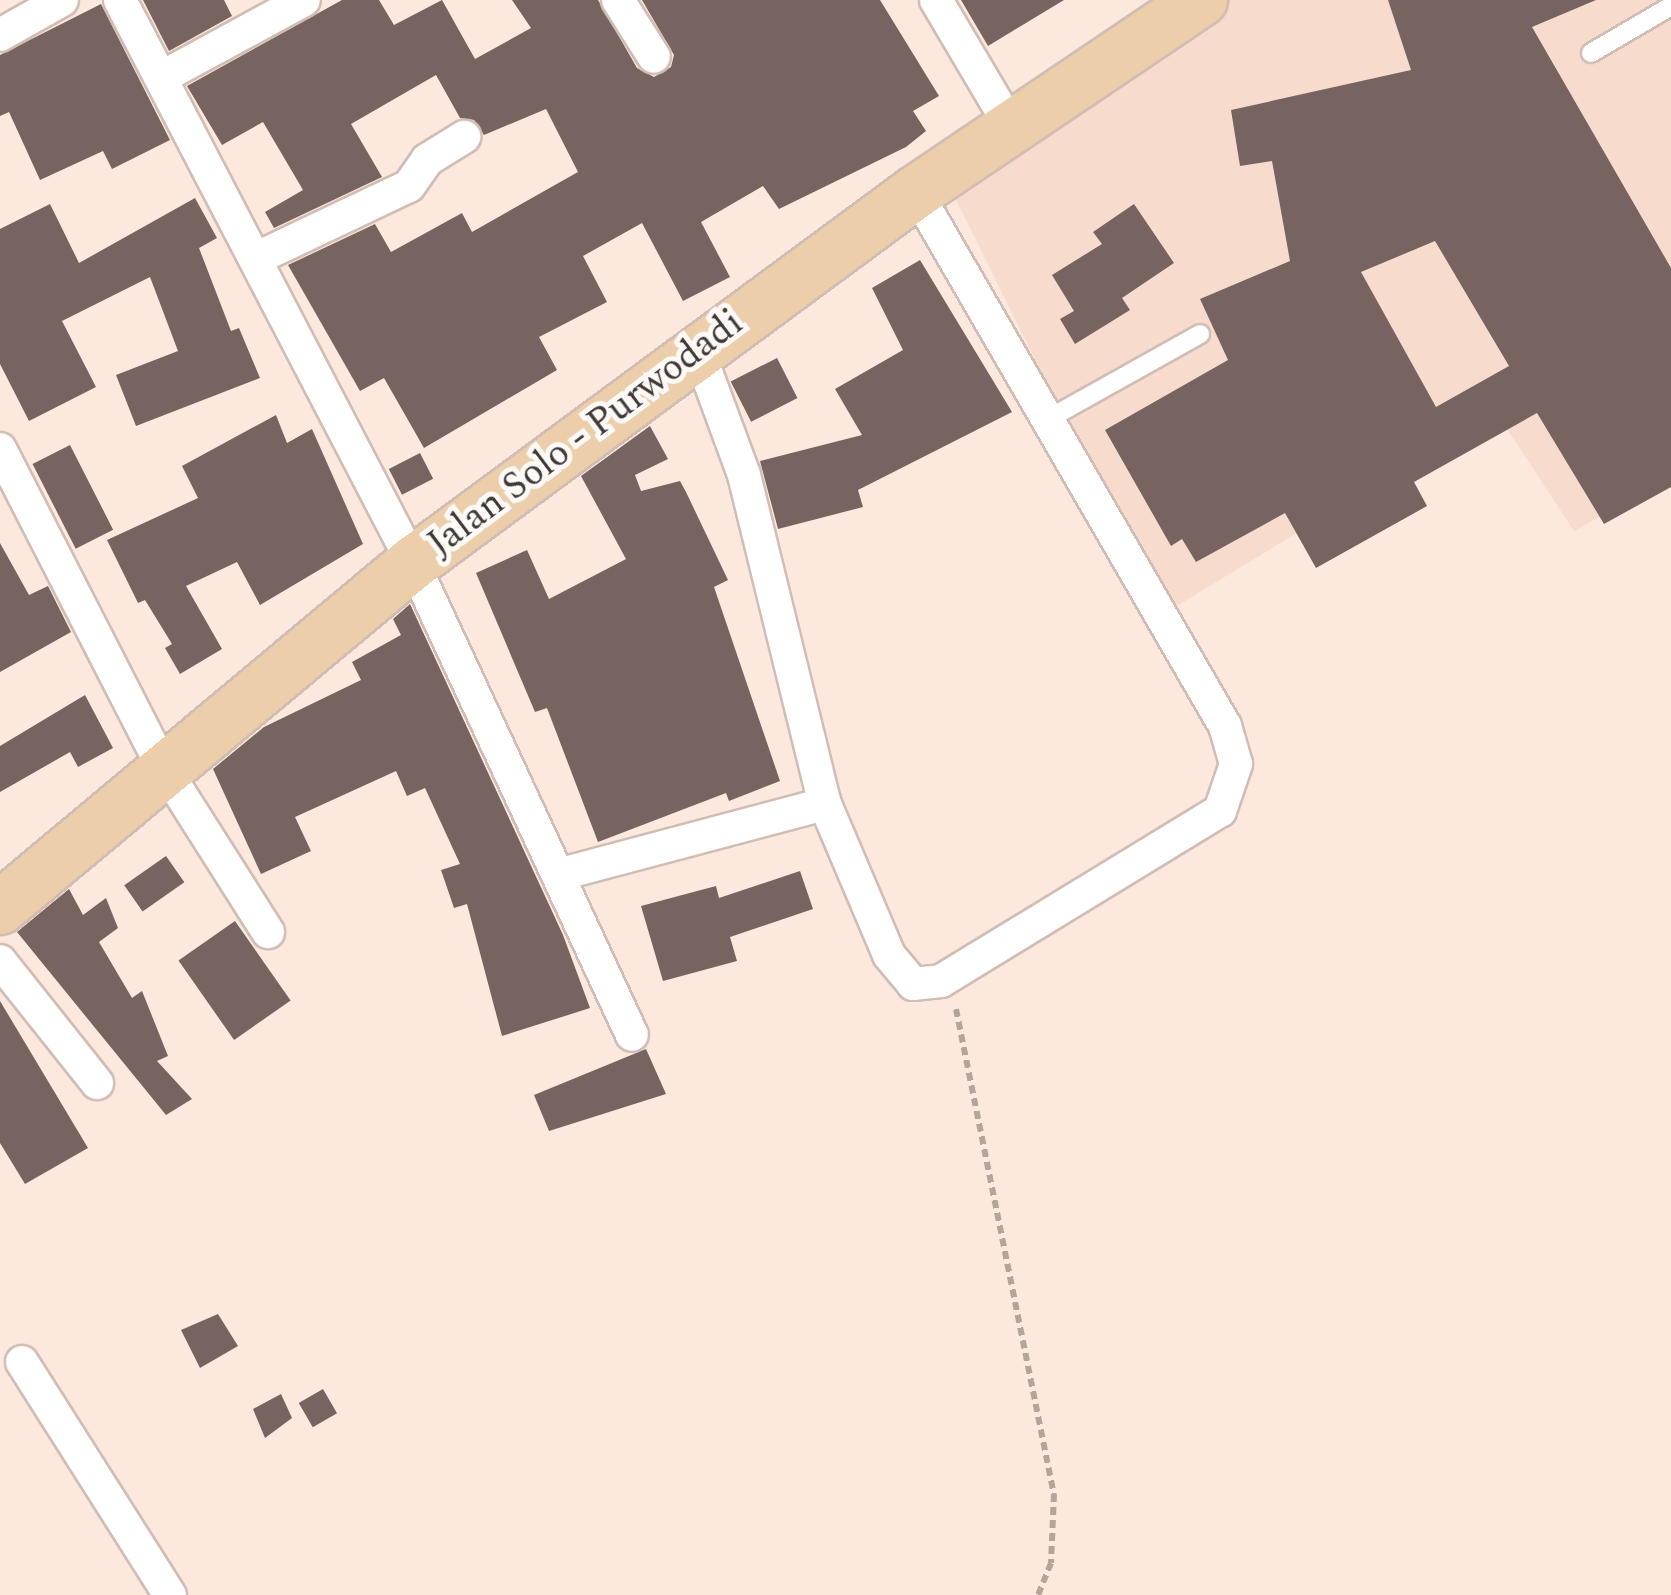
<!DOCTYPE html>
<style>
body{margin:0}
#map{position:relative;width:1671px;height:1595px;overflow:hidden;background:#fde8de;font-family:Spectral,serif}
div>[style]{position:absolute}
.built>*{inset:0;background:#f7dcce}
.building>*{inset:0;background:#776360;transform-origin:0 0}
.path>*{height:6px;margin-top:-3px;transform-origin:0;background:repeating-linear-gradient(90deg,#b4a49c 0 8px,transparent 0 13px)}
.roads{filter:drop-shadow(2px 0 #d1bdb3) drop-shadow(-2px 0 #d1bdb3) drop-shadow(0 2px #d1bdb3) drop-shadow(0 -2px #d1bdb3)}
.lane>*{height:18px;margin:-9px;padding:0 9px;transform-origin:9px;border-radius:9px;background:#fff}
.street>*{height:32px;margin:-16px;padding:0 16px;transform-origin:16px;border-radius:16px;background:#fff}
.primary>*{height:52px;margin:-26px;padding:0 26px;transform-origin:26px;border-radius:26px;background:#ecceab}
span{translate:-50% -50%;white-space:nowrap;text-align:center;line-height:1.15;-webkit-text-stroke:10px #fdf9f7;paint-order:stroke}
.street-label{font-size:38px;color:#403834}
</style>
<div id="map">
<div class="built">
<div style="clip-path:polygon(1201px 0,1671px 0,1671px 478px,1574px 531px,1496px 412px,1162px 615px,944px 176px)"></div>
</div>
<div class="building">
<div style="clip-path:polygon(143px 0,224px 0,232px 16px,169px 51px)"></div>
<div style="clip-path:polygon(342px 0,379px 0,394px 25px,442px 0,475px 59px,531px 28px,512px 0,598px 0,637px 68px,654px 77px,671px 67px,674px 55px,642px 0,880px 0,939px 96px,913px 111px,926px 131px,906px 147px,779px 209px,763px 186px,701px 222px,730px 277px,683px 301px,642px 223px,583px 256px,607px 302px,539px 337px,557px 370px,424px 448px,384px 378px,360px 391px,288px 265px,375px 224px,391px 252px,462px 213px,472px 232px,578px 172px,546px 109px,484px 135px,474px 120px,460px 118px,436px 75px,351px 124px,382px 177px,274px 228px,265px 212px,303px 190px,263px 122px,222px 145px,187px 86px)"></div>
<div style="clip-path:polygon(961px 0,1064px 0,988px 46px)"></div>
<div style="clip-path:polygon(evenodd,1388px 0,1596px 0,1532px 27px,1671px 268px,1671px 487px,1604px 524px,1537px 413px,1414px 482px,1427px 506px,1316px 568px,1285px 513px,1196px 562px,1182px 539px,1171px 546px,1105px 430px,1228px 360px,1200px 299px,1290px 261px,1272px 161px,1240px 166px,1231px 110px,1411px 70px,1388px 0,1435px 241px,1509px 366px,1436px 407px,1361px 272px,1435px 241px)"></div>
<div style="clip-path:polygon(101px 4px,170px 140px,112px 169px,103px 151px,40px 180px,9px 112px,0 116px,0 55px)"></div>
<div style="clip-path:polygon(195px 198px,217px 238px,199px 248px,231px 331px,239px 328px,260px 378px,136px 426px,116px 375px,178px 351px,150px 277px,62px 321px,96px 387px,29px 421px,0 364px,0 229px,50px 204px,79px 263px)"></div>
<div style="clip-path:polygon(1134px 204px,1174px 263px,1122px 298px,1130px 310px,1075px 344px,1060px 319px,1074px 311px,1052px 275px,1102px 244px,1093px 232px)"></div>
<div style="clip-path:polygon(920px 260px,1012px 412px,858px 490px,863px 507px,778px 529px,760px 461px,862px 435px,835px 389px,903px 350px,872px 288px)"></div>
<div style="left:777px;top:358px;width:45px;height:52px;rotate:63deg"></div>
<div style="clip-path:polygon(276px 415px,287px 443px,312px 429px,363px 544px,260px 605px,237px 562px,186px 586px,222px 649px,180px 674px,165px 648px,172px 644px,145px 600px,138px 603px,107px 540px,198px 498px,182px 466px)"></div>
<div style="clip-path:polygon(650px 426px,668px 459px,635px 475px,641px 491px,680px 481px,686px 492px,728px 580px,714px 587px,780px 781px,729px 801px,726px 793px,598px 842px,547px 708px,535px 712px,476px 573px,527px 550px,549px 599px,626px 559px,581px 476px)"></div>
<div style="left:70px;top:445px;width:95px;height:42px;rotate:63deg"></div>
<div style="left:420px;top:453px;width:29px;height:35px;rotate:63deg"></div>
<div style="clip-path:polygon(0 543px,29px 595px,48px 586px,71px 632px,0 672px)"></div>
<div style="clip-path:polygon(410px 604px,563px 935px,590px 1008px,502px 1036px,467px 904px,454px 908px,441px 870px,460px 864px,425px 788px,407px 796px,396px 771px,295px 817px,311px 851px,261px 874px,213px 769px,264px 727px,361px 680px,352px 662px,401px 635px,393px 619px)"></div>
<div style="clip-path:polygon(85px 695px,113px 748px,78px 767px,70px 752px,0 792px,0 746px)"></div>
<div style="left:166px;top:856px;width:32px;height:51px;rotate:55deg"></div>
<div style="clip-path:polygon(800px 871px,813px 909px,730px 937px,737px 961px,663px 981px,641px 906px,716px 886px,719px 898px)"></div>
<div style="clip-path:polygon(69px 889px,83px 915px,106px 898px,118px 928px,99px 942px,132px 998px,142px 991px,168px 1056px,157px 1061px,192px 1099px,166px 1115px,17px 932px)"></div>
<div style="left:235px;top:921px;width:97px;height:69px;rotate:55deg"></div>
<div style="clip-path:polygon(0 1001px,88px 1148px,25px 1184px,0 1143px)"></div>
<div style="clip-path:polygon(646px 1049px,666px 1094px,549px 1131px,534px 1095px)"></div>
<div style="clip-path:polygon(218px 1314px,238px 1346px,200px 1368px,181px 1330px)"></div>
<div style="left:323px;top:1389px;width:28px;height:28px;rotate:60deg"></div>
<div style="clip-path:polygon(281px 1394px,292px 1418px,265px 1438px,253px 1409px)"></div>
</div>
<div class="path">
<div style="left:956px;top:1009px;width:495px;rotate:78.6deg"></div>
<div style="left:1054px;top:1494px;width:69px;rotate:92.5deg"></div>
<div style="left:1051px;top:1563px;width:35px;rotate:112deg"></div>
</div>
<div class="roads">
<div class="lane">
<div style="left:1591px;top:53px;width:93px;rotate:-30.4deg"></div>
<div style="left:1050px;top:418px;width:172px;rotate:-29.2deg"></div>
</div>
<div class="street">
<div style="left:120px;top:0;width:635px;rotate:62.51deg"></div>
<div style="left:413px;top:563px;width:520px;rotate:65.11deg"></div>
<div style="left:618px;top:0;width:67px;rotate:57.7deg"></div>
<div style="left:936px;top:0;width:151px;rotate:59.4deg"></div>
<div style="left:0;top:35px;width:71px;rotate:-29.4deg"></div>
<div style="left:164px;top:76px;width:159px;rotate:-28.5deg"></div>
<div style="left:255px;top:259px;width:170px;rotate:-25.4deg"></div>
<div style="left:409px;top:186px;width:32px;rotate:-55deg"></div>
<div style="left:427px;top:160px;width:44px;rotate:-31.9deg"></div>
<div style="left:698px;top:350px;width:133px;rotate:69.8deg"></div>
<div style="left:744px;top:475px;width:339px;rotate:76.2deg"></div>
<div style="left:825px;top:804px;width:164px;rotate:67deg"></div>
<div style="left:889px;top:955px;width:38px;rotate:50deg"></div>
<div style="left:913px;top:984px;width:28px;rotate:-6deg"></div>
<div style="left:941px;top:981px;width:327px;rotate:-31.4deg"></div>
<div style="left:1220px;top:811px;width:50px;rotate:-71.2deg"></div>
<div style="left:1236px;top:764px;width:40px;rotate:-106deg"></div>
<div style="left:1225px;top:726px;width:617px;rotate:-120.06deg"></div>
<div style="left:0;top:449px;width:355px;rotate:62.9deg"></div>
<div style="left:162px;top:765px;width:198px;rotate:57.6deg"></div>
<div style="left:561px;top:874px;width:273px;rotate:-14.9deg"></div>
<div style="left:0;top:961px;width:156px;rotate:51.5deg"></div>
<div style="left:22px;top:1362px;width:276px;rotate:57.6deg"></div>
</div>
<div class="primary">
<div style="left:0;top:908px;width:538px;rotate:-39.87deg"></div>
<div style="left:413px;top:563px;width:625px;rotate:-36.41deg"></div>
<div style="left:916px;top:192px;width:344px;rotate:-34deg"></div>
</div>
</div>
<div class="street-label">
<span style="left:586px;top:434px;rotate:-37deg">Jalan Solo - Purwodadi</span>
</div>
</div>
